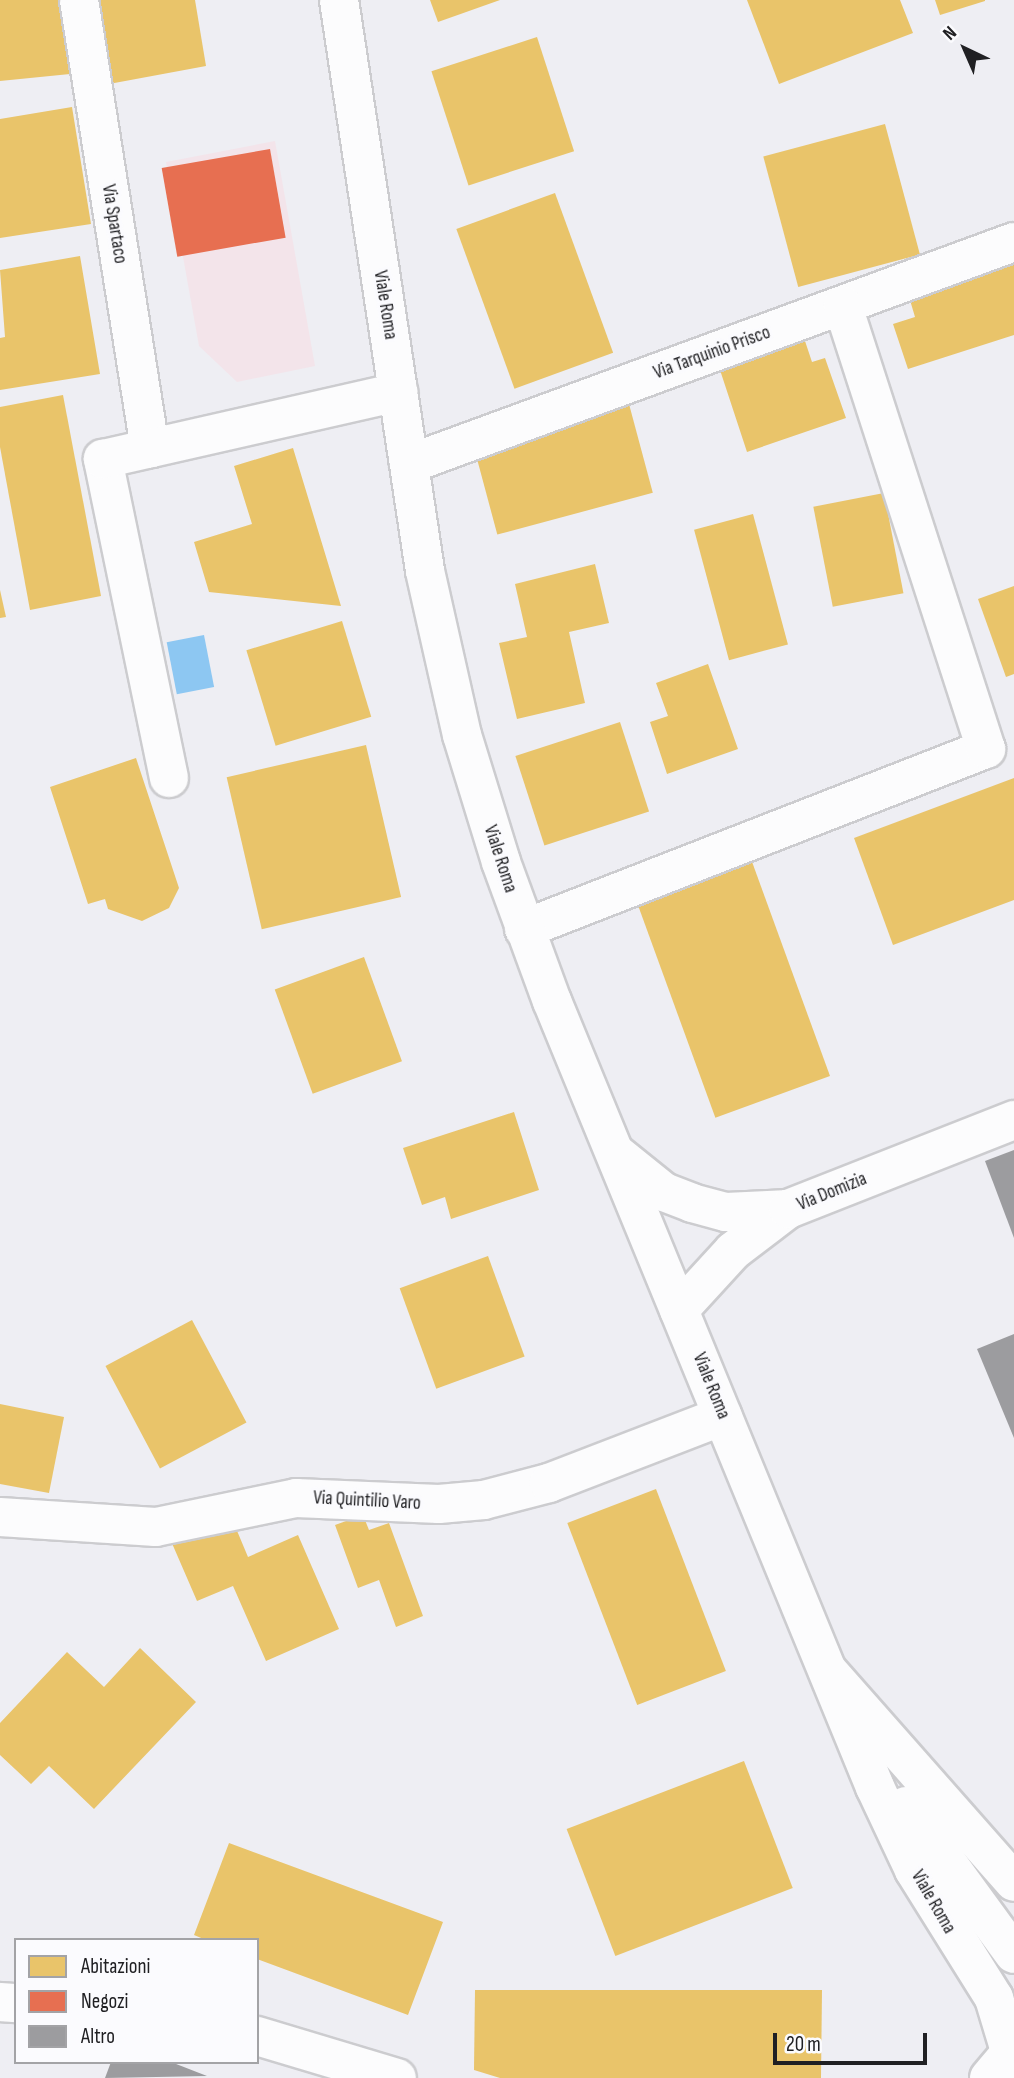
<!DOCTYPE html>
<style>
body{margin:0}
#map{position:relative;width:1014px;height:2078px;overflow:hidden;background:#eeeef3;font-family:"Sofia Sans Condensed",sans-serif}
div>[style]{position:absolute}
.commercial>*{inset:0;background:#f3e4ea}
.water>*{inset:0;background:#8dc7f2;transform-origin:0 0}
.homes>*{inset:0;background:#e9c46a;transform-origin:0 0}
.shops>*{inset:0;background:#e76f51;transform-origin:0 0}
.building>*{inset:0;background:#9c9c9f}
.roads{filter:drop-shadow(2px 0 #cccccf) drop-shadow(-2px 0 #cccccf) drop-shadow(0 2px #cccccf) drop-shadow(0 -2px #cccccf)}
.minor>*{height:38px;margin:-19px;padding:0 19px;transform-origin:19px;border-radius:19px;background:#fcfcfd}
.tertiary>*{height:38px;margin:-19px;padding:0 19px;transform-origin:19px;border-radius:19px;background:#fcfcfd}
.secondary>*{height:38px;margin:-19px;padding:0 19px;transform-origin:19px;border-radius:19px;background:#fcfcfd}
span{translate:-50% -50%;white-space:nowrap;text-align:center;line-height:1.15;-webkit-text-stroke:7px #fbfbfe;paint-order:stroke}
.street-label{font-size:19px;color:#202023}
.legend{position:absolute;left:14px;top:1938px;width:245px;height:126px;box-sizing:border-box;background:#fbfbfe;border:2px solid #a3a3a6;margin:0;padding:9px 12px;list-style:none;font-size:21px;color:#202023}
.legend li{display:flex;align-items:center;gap:14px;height:35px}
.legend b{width:35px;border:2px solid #a3a3a6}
.north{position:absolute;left:930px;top:14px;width:70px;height:70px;-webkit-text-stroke:5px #fbfbfe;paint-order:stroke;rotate:316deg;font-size:19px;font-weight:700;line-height:28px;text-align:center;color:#202023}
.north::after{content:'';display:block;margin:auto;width:24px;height:32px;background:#202023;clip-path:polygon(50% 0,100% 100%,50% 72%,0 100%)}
.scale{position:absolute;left:773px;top:2033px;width:154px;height:32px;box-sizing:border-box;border:4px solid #202023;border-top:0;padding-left:9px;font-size:21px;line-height:24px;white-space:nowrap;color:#202023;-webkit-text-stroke:5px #fbfbfe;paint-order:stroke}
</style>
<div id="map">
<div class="commercial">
<div style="clip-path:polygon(275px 141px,315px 366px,237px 382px,199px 346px,166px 162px)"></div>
</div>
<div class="water">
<div style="left:204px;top:635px;width:53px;height:38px;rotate:79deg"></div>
</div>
<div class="homes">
<div style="clip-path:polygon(0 0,62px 0,70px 74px,0 81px)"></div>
<div style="clip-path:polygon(94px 0,195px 0,206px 66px,109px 84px)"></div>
<div style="clip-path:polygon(430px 0,500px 0,438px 22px)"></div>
<div style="clip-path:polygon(747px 0,900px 0,913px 33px,779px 84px)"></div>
<div style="clip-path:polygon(935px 0,985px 0,985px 1px,940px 15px)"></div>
<div style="left:537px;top:37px;width:120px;height:111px;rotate:72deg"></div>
<div style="clip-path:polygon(72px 107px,91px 224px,0 238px,0 119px)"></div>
<div style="left:885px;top:124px;width:135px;height:126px;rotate:75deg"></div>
<div style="left:555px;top:193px;width:170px;height:105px;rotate:70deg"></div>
<div style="clip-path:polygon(1014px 255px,1014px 335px,908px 369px,893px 324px,915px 317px,907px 290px)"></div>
<div style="clip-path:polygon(80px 256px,100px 374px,0 390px,0 338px,5px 337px,0 270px)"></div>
<div style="clip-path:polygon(805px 341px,812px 362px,825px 358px,846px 418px,747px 452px,720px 370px)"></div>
<div style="clip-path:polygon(63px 395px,101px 596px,30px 610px,0 447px,0 407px)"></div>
<div style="left:629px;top:404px;width:92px;height:161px;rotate:75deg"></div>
<div style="clip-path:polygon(293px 448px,341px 606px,209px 592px,194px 542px,252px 524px,234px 466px)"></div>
<div style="left:884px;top:493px;width:102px;height:72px;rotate:79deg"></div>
<div style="left:753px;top:514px;width:135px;height:61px;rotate:75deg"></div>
<div style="clip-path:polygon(595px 564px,609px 623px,569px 632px,585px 703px,517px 719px,499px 643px,527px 637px,515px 584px)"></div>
<div style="clip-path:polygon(1014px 586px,1014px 674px,1006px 677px,978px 599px)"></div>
<div style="clip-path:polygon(0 590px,6px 617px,0 618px)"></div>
<div style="left:342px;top:621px;width:100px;height:100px;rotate:73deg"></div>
<div style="clip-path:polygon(708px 664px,738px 749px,667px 774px,650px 722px,668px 716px,656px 683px)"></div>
<div style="left:620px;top:722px;width:94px;height:110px;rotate:72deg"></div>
<div style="left:366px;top:745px;width:156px;height:143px;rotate:77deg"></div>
<div style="clip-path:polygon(136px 758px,179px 888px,169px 908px,142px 921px,108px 909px,105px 899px,88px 904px,50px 787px)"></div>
<div style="clip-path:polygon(1014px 778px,1014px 900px,893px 945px,854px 838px)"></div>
<div style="left:751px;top:859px;width:231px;height:122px;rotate:70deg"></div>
<div style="left:364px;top:957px;width:111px;height:95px;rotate:70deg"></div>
<div style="clip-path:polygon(514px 1112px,539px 1190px,451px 1219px,445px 1197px,422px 1205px,403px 1148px)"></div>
<div style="left:488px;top:1256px;width:107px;height:94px;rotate:70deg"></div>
<div style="left:192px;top:1320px;width:116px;height:98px;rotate:62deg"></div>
<div style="clip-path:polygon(0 1404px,64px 1417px,49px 1493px,0 1484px)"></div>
<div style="left:656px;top:1489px;width:195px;height:95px;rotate:69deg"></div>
<div style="clip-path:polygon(230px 1514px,248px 1557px,298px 1535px,339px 1629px,266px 1661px,233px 1586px,197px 1601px,171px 1541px)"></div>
<div style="clip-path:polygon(363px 1515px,369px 1530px,389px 1523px,423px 1616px,396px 1627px,379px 1580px,358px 1588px,335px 1525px)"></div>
<div style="clip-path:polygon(140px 1648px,196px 1702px,94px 1809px,49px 1766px,31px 1784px,0 1755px,0 1723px,67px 1652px,104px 1687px)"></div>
<div style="left:744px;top:1761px;width:136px;height:190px;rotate:69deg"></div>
<div style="clip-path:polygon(229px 1843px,443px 1922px,408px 2015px,257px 1959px,257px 1940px,206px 1940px,194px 1935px)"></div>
<div style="clip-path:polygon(475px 1990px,822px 1990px,821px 2078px,500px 2078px,474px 2070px)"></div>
</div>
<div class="shops">
<div style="left:270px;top:149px;width:90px;height:110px;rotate:80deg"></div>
</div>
<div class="building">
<div style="clip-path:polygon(1014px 1150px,1014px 1238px,985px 1161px)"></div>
<div style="clip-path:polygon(1014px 1334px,1014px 1438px,977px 1349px)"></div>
<div style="clip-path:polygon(111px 2062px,171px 2062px,207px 2076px,105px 2078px)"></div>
</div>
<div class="roads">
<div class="minor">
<div style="left:79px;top:0;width:454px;rotate:81deg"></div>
<div style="left:409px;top:464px;width:644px;rotate:-20.15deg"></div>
<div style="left:169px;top:778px;width:326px;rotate:-101.7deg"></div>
<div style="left:103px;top:459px;width:303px;rotate:-12.8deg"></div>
<div style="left:524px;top:929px;width:496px;rotate:-21.3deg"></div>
<div style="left:986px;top:749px;width:466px;rotate:-107.9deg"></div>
<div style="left:0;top:1517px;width:156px;rotate:3.7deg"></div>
<div style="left:156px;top:1527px;width:143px;rotate:-11.7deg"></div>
<div style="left:296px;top:1498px;width:143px;rotate:2.4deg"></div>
<div style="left:439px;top:1504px;width:45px;rotate:-5.1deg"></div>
<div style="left:484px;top:1500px;width:67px;rotate:-14.7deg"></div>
<div style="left:549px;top:1483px;width:186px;rotate:-21.1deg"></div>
<div style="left:0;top:2002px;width:16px;rotate:4deg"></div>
<div style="left:257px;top:2036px;width:146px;rotate:16.7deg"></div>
</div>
<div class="tertiary">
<div style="left:339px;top:0;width:577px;rotate:81.43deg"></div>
<div style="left:425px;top:571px;width:168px;rotate:77.3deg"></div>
<div style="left:462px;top:735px;width:133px;rotate:72.9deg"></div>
<div style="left:501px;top:862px;width:148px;rotate:69.9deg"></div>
<div style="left:552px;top:1001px;width:850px;rotate:67.66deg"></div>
<div style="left:875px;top:1787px;width:92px;rotate:64.8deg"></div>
<div style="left:914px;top:1870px;width:151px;rotate:58deg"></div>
<div style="left:994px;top:1998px;width:55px;rotate:73.2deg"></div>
<div style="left:618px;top:1155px;width:59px;rotate:38.8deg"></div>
<div style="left:664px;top:1192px;width:30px;rotate:21deg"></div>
<div style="left:692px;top:1203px;width:35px;rotate:15deg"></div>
<div style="left:726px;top:1212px;width:62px;rotate:-2.8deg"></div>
<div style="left:679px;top:1310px;width:80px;rotate:-47.5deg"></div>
<div style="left:733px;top:1251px;width:69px;rotate:-37.4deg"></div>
<div style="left:788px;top:1209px;width:243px;rotate:-21.5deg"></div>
<div style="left:906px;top:1806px;width:183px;rotate:53.9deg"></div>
<div style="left:989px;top:2078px;width:39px;rotate:-50deg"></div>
</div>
<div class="secondary">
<div style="left:828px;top:1671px;width:281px;rotate:48.6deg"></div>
</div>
</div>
<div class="street-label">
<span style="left:114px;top:224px;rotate:81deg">Via Spartaco</span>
<span style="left:385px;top:305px;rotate:81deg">Viale Roma</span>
<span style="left:712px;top:353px;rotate:-20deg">Via Tarquinio Prisco</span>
<span style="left:500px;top:859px;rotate:72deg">Viale Roma</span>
<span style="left:832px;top:1192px;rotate:-22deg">Via Domizia</span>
<span style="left:711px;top:1386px;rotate:68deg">Viale Roma</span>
<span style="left:367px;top:1501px;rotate:3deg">Via Quintilio Varo</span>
<span style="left:933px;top:1902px;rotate:60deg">Viale Roma</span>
</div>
<ul class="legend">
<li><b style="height:19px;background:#e9c46a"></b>Abitazioni</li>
<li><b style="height:19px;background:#e76f51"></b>Negozi</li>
<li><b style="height:19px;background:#9c9c9f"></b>Altro</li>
</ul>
<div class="north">N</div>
<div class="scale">20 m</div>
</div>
